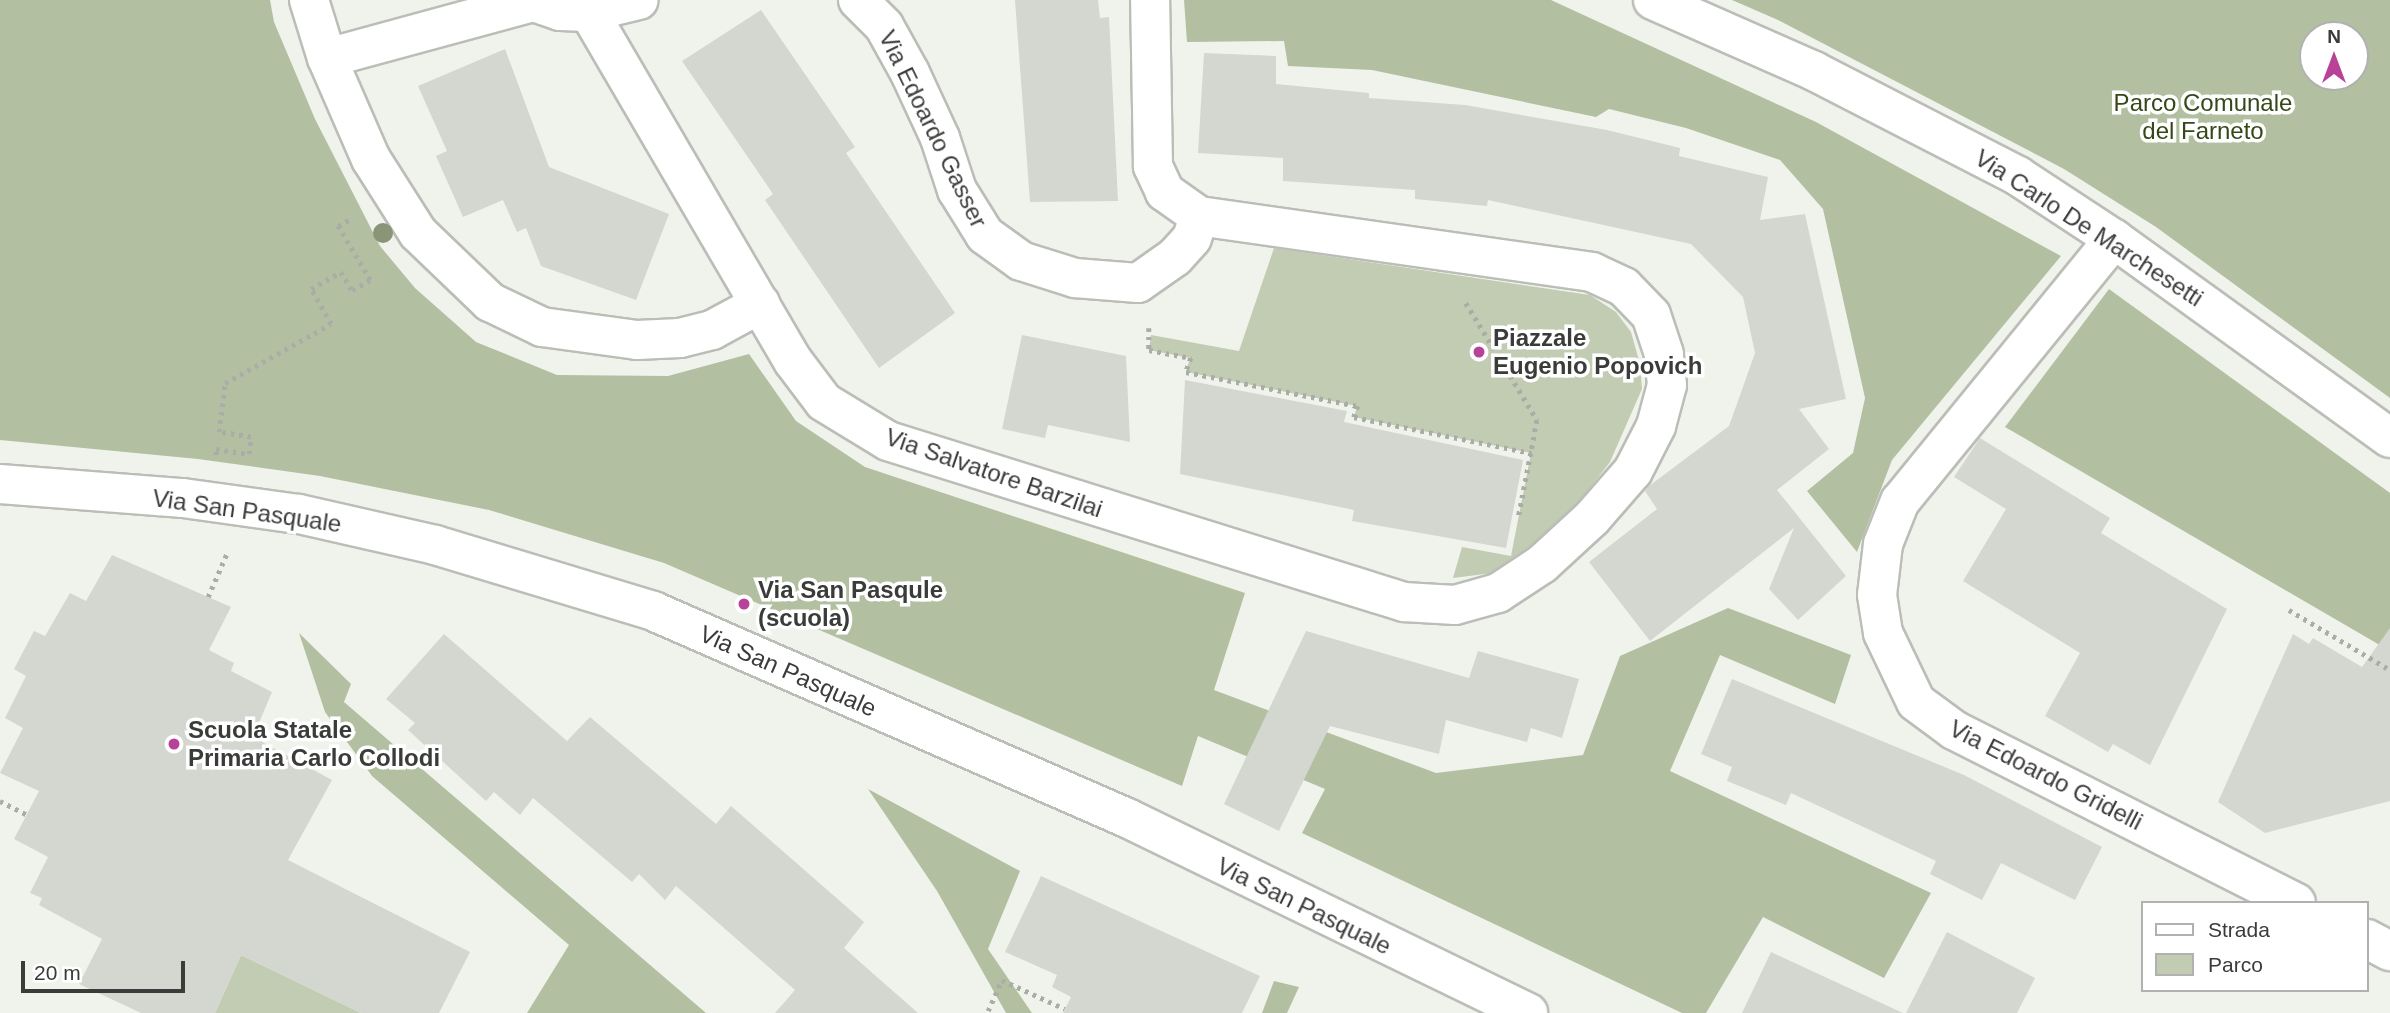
<!DOCTYPE html>
<style>
body{margin:0}
#map{position:relative;width:2390px;height:1013px;overflow:hidden;background:#f0f3ec;font-family:Arial,sans-serif}
div>[style]{position:absolute}
.green>*{inset:0;background:#c1ccb3}
.forest>*{inset:0;background:#b2c0a1}
.building>*{inset:0;background:#d3d7cf}
.path>*{height:4.5px;margin-top:-2.25px;transform-origin:0;background:repeating-linear-gradient(90deg,#a9aca7 0 3.5px,transparent 0 8.5px)}
.roads{filter:drop-shadow(2px 0 #bbbeb7) drop-shadow(-2px 0 #bbbeb7) drop-shadow(0 2px #bbbeb7) drop-shadow(0 -2px #bbbeb7)}
.minor>*{height:38px;margin:-19px;padding:0 19px;transform-origin:19px;border-radius:19px;background:#fff}
.tertiary>*{height:38px;margin:-19px;padding:0 19px;transform-origin:19px;border-radius:19px;background:#fff}
.secondary>*{height:38px;margin:-19px;padding:0 19px;transform-origin:19px;border-radius:19px;background:#fff}
.trees>*{width:20px;height:20px;margin:-10px;border-radius:50%;background:#8a9577}
.dots>*{width:19px;height:19px;translate:-50% -50%;box-sizing:border-box;border:4px solid #fff;border-radius:50%}
span{translate:-50% -50%;white-space:nowrap;text-align:center;line-height:1.15;-webkit-text-stroke:7px #fff;paint-order:stroke}
.park-label{font-size:24px;color:#364818}
.street-label{font-size:24px;color:#3a3c39}
.poi-label{font-size:24px;color:#3a3c39;font-weight:700}
.left{translate:0 -50%;text-align:left}
.legend{position:absolute;left:2141px;top:901px;width:228px;height:91px;box-sizing:border-box;background:#fff;border:2px solid #b0b1b0;margin:0;padding:9px 12px;list-style:none;font-size:21px;color:#3a3c39}
.legend li{display:flex;align-items:center;gap:14px;height:35px}
.legend b{width:35px;border:2px solid #b0b1b0}
.north{position:absolute;left:2299px;top:21px;width:70px;height:70px;box-sizing:border-box;background:#fff;border:2px solid #b0b1b0;border-radius:50%;rotate:0deg;font-size:19px;font-weight:700;line-height:28px;text-align:center;color:#3a3c39}
.north::after{content:'';display:block;margin:auto;width:24px;height:32px;background:#b84298;clip-path:polygon(50% 0,100% 100%,50% 72%,0 100%)}
.scale{position:absolute;left:21px;top:961px;width:164px;height:32px;box-sizing:border-box;border:4px solid #3a3c39;border-top:0;padding-left:9px;font-size:21px;line-height:24px;white-space:nowrap;color:#3a3c39;-webkit-text-stroke:5px #fff;paint-order:stroke}
</style>
<div id="map">
<div class="green">
<div style="clip-path:polygon(1274px 248px,1590px 295px,1616px 312px,1631px 332px,1640px 364px,1642px 389px,1610px 462px,1576px 506px,1537px 542px,1493px 573px,1453px 578px,1462px 547px,1511px 556px,1531px 453px,1354px 417px,1357px 406px,1186px 372px,1190px 358px,1149px 350px,1151px 335px,1239px 351px)"></div>
<div style="clip-path:polygon(241px 955px,361px 1013px,215px 1013px)"></div>
</div>
<div class="forest">
<div style="clip-path:polygon(0 0,270px 0,274px 22px,315px 119px,380px 246px,415px 288px,476px 342px,557px 375px,668px 376px,749px 354px,796px 421px,865px 467px,1245px 593px,1214px 690px,1436px 773px,1583px 755px,1620px 656px,1728px 608px,1851px 655px,1835px 704px,1720px 655px,1670px 771px,1931px 893px,1884px 978px,1763px 917px,1706px 1013px,1682px 1013px,1302px 833px,1325px 789px,1198px 736px,1182px 786px,664px 563px,489px 510px,320px 476px,198px 459px,0 440px)"></div>
<div style="clip-path:polygon(1184px 0,1551px 0,1816px 122px,2061px 256px,1892px 460px,1857px 552px,1807px 491px,1853px 453px,1865px 398px,1823px 209px,1780px 160px,1686px 128px,1609px 109px,1596px 117px,1372px 70px,1288px 66px,1284px 41px,1187px 42px)"></div>
<div style="clip-path:polygon(evenodd,1732px 0,2390px 0,2390px 398px,2156px 227px,2064px 169px,1778px 20px,1732px 0,2313px 35px,2355px 35px,2355px 77px,2313px 77px,2313px 35px)"></div>
<div style="clip-path:polygon(2109px 289px,2390px 493px,2390px 651px,2005px 427px)"></div>
<div style="clip-path:polygon(299px 633px,351px 684px,344px 702px,706px 1013px,527px 1013px,569px 945px,372px 776px,325px 712px)"></div>
<div style="clip-path:polygon(868px 789px,1020px 871px,988px 949px,1032px 1013px,1006px 1013px,937px 891px)"></div>
<div style="clip-path:polygon(1274px 981px,1299px 987px,1287px 1013px,1262px 1013px)"></div>
</div>
<div class="building">
<div style="clip-path:polygon(1015px 0,1098px 0,1100px 18px,1109px 17px,1118px 201px,1030px 202px)"></div>
<div style="clip-path:polygon(761px 10px,855px 147px,846px 153px,955px 313px,879px 368px,765px 200px,773px 194px,682px 61px)"></div>
<div style="clip-path:polygon(505px 49px,549px 167px,669px 214px,636px 300px,541px 266px,526px 228px,517px 232px,503px 200px,463px 217px,436px 156px,447px 151px,418px 86px)"></div>
<div style="clip-path:polygon(1204px 53px,1276px 56px,1276px 84px,1369px 93px,1369px 98px,1465px 105px,1607px 130px,1680px 148px,1679px 156px,1768px 177px,1760px 220px,1805px 214px,1846px 399px,1799px 409px,1829px 449px,1777px 490px,1846px 576px,1798px 620px,1769px 589px,1794px 528px,1650px 641px,1589px 562px,1657px 509px,1645px 491px,1649px 486px,1729px 426px,1755px 353px,1743px 297px,1691px 244px,1488px 200px,1487px 206px,1415px 199px,1415px 190px,1283px 181px,1283px 158px,1198px 153px)"></div>
<div style="clip-path:polygon(1022px 335px,1126px 356px,1130px 442px,1048px 425px,1045px 438px,1002px 429px)"></div>
<div style="clip-path:polygon(1185px 380px,1347px 411px,1344px 422px,1523px 460px,1506px 548px,1352px 521px,1354px 510px,1180px 474px)"></div>
<div style="clip-path:polygon(1980px 438px,2110px 518px,2101px 533px,2227px 609px,2150px 765px,2113px 744px,2108px 752px,2045px 716px,2080px 653px,1963px 581px,2006px 509px,1954px 477px)"></div>
<div style="clip-path:polygon(112px 555px,231px 607px,209px 650px,234px 663px,231px 671px,272px 692px,253px 737px,332px 780px,288px 860px,470px 952px,439px 1013px,361px 1013px,241px 955px,215px 1013px,141px 1013px,79px 984px,102px 939px,39px 905px,42px 898px,30px 893px,48px 857px,14px 839px,39px 791px,0 773px,23px 728px,5px 718px,26px 676px,14px 669px,34px 631px,45px 636px,70px 593px,86px 601px)"></div>
<div style="clip-path:polygon(2390px 628px,2390px 801px,2265px 833px,2218px 802px,2293px 634px,2309px 644px,2313px 638px,2362px 667px)"></div>
<div style="clip-path:polygon(1306px 631px,1469px 678px,1478px 651px,1579px 679px,1562px 738px,1531px 728px,1527px 742px,1446px 720px,1439px 754px,1330px 726px,1279px 831px,1224px 804px)"></div>
<div style="clip-path:polygon(444px 634px,567px 741px,590px 717px,716px 824px,731px 806px,864px 922px,844px 948px,918px 1013px,775px 1013px,795px 990px,676px 886px,665px 900px,639px 874px,632px 882px,533px 798px,520px 815px,494px 792px,486px 801px,408px 730px,415px 723px,386px 699px)"></div>
<div style="clip-path:polygon(1732px 679px,1964px 775px,2102px 847px,2075px 900px,2001px 863px,1982px 900px,1930px 874px,1936px 861px,1791px 793px,1786px 805px,1727px 781px,1732px 767px,1701px 754px)"></div>
<div style="clip-path:polygon(1041px 876px,1260px 976px,1242px 1013px,1063px 1013px,1071px 997px,1052px 987px,1057px 975px,1005px 952px)"></div>
<div style="clip-path:polygon(1947px 932px,2035px 978px,2017px 1013px,1906px 1013px)"></div>
<div style="clip-path:polygon(1771px 952px,1903px 1013px,1742px 1013px)"></div>
</div>
<div class="path">
<div style="left:1466px;top:303px;width:137px;rotate:58.7deg"></div>
<div style="left:1537px;top:420px;width:34px;rotate:100deg"></div>
<div style="left:1149px;top:328px;width:22px;rotate:90deg"></div>
<div style="left:1149px;top:350px;width:43px;rotate:10.8deg"></div>
<div style="left:1191px;top:358px;width:15px;rotate:110deg"></div>
<div style="left:1186px;top:372px;width:175px;rotate:11.2deg"></div>
<div style="left:1358px;top:406px;width:12px;rotate:110deg"></div>
<div style="left:1354px;top:417px;width:181px;rotate:11.5deg"></div>
<div style="left:1531px;top:453px;width:68px;rotate:101deg"></div>
<div style="left:216px;top:455px;width:6px;rotate:-90deg"></div>
<div style="left:216px;top:449px;width:33px;rotate:9deg"></div>
<div style="left:249px;top:454px;width:17px;rotate:-83deg"></div>
<div style="left:251px;top:437px;width:32px;rotate:-171deg"></div>
<div style="left:219px;top:432px;width:49px;rotate:-83deg"></div>
<div style="left:225px;top:383px;width:121px;rotate:-29.1deg"></div>
<div style="left:331px;top:324px;width:40px;rotate:-119.7deg"></div>
<div style="left:311px;top:289px;width:34px;rotate:-30deg"></div>
<div style="left:341px;top:272px;width:21px;rotate:59deg"></div>
<div style="left:352px;top:290px;width:21px;rotate:-29deg"></div>
<div style="left:370px;top:280px;width:63px;rotate:-120.7deg"></div>
<div style="left:338px;top:226px;width:16px;rotate:-30deg"></div>
<div style="left:208px;top:597px;width:48px;rotate:-66.6deg"></div>
<div style="left:2289px;top:610px;width:117px;rotate:30.7deg"></div>
<div style="left:0;top:801px;width:30px;rotate:27deg"></div>
<div style="left:988px;top:1011px;width:34px;rotate:-66deg"></div>
<div style="left:1002px;top:980px;width:69px;rotate:24.7deg"></div>
</div>
<div class="roads">
<div class="minor">
<div style="left:309px;top:0;width:61px;rotate:72.8deg"></div>
<div style="left:327px;top:58px;width:110px;rotate:66.5deg"></div>
<div style="left:371px;top:159px;width:88px;rotate:57.6deg"></div>
<div style="left:418px;top:233px;width:100px;rotate:43.8deg"></div>
<div style="left:490px;top:302px;width:58px;rotate:25.7deg"></div>
<div style="left:542px;top:327px;width:96px;rotate:7.8deg"></div>
<div style="left:637px;top:340px;width:43px;rotate:-2.7deg"></div>
<div style="left:680px;top:338px;width:33px;rotate:-14deg"></div>
<div style="left:712px;top:330px;width:55px;rotate:-28.4deg"></div>
<div style="left:528px;top:0;width:34px;rotate:19deg"></div>
<div style="left:560px;top:11px;width:29px;rotate:2deg"></div>
<div style="left:589px;top:12px;width:51px;rotate:-13.5deg"></div>
<div style="left:858px;top:0;width:37px;rotate:45deg"></div>
<div style="left:884px;top:26px;width:54px;rotate:61deg"></div>
<div style="left:910px;top:73px;width:72px;rotate:65.2deg"></div>
<div style="left:940px;top:138px;width:55px;rotate:71.9deg"></div>
<div style="left:957px;top:190px;width:53px;rotate:58.1deg"></div>
<div style="left:985px;top:235px;width:44px;rotate:35.8deg"></div>
<div style="left:1021px;top:261px;width:57px;rotate:17.5deg"></div>
<div style="left:1075px;top:278px;width:63px;rotate:4.5deg"></div>
<div style="left:1138px;top:283px;width:45px;rotate:-35.1deg"></div>
<div style="left:1175px;top:257px;width:25px;rotate:-48deg"></div>
<div style="left:1192px;top:238px;width:23px;rotate:-72deg"></div>
<div style="left:1199px;top:216px;width:42px;rotate:-144.8deg"></div>
<div style="left:1165px;top:192px;width:29px;rotate:-115deg"></div>
<div style="left:1153px;top:166px;width:166px;rotate:-91deg"></div>
<div style="left:589px;top:12px;width:404px;rotate:59.7deg"></div>
<div style="left:793px;top:361px;width:51px;rotate:52.9deg"></div>
<div style="left:824px;top:402px;width:75px;rotate:31.4deg"></div>
<div style="left:888px;top:441px;width:541px;rotate:17.33deg"></div>
<div style="left:1404px;top:602px;width:51px;rotate:3.4deg"></div>
<div style="left:1455px;top:605px;width:45px;rotate:-15.6deg"></div>
<div style="left:1498px;top:593px;width:53px;rotate:-33.4deg"></div>
<div style="left:1542px;top:564px;width:68px;rotate:-42.6deg"></div>
<div style="left:1592px;top:518px;width:62px;rotate:-48.9deg"></div>
<div style="left:1633px;top:471px;width:51px;rotate:-62.9deg"></div>
<div style="left:1656px;top:426px;width:42px;rotate:-75deg"></div>
<div style="left:1667px;top:385px;width:31px;rotate:-96deg"></div>
<div style="left:1664px;top:354px;width:41px;rotate:-108.4deg"></div>
<div style="left:1651px;top:315px;width:39px;rotate:-134deg"></div>
<div style="left:1624px;top:287px;width:35px;rotate:-155deg"></div>
<div style="left:1592px;top:272px;width:397px;rotate:-171.9deg"></div>
<div style="left:327px;top:58px;width:209px;rotate:-15.2deg"></div>
<div style="left:2114px;top:239px;width:338px;rotate:129.2deg"></div>
<div style="left:1900px;top:501px;width:46px;rotate:111.6deg"></div>
<div style="left:1883px;top:544px;width:51px;rotate:96.7deg"></div>
<div style="left:1877px;top:595px;width:38px;rotate:81deg"></div>
<div style="left:1883px;top:633px;width:76px;rotate:64.4deg"></div>
<div style="left:1916px;top:702px;width:47px;rotate:36.4deg"></div>
<div style="left:1954px;top:730px;width:383px;rotate:26.8deg"></div>
<div style="left:2367px;top:939px;width:26px;rotate:28deg"></div>
</div>
<div class="tertiary">
<div style="left:0;top:484px;width:184px;rotate:4.4deg"></div>
<div style="left:183px;top:498px;width:117px;rotate:7.9deg"></div>
<div style="left:299px;top:514px;width:139px;rotate:12.8deg"></div>
<div style="left:435px;top:545px;width:228px;rotate:16.8deg"></div>
<div style="left:653px;top:611px;width:517px;rotate:23.59deg"></div>
<div style="left:1127px;top:818px;width:446px;rotate:25.9deg"></div>
</div>
<div class="secondary">
<div style="left:1653px;top:0;width:176px;rotate:23.8deg"></div>
<div style="left:1814px;top:71px;width:229px;rotate:27.2deg"></div>
<div style="left:2018px;top:176px;width:115px;rotate:33.3deg"></div>
<div style="left:2114px;top:239px;width:340px;rotate:35.8deg"></div>
</div>
</div>
<div class="trees">
<div style="left:383px;top:233px"></div>
</div>
<div class="dots">
<div style="left:1479px;top:352px;background:#b84298"></div>
<div style="left:744px;top:604px;background:#b84298"></div>
<div style="left:174px;top:744px;background:#b84298"></div>
</div>
<div class="park-label">
<span style="left:2203px;top:117px">Parco Comunale<br>del Farneto</span>
</div>
<div class="street-label">
<span style="left:933px;top:129px;rotate:64deg">Via Edoardo Gasser</span>
<span style="left:2089px;top:228px;rotate:33deg">Via Carlo De Marchesetti</span>
<span style="left:994px;top:473px;rotate:19deg">Via Salvatore Barzilai</span>
<span style="left:247px;top:511px;rotate:8deg">Via San Pasquale</span>
<span style="left:788px;top:671px;rotate:24deg">Via San Pasquale</span>
<span style="left:2046px;top:775px;rotate:27deg">Via Edoardo Gridelli</span>
<span style="left:1304px;top:906px;rotate:26deg">Via San Pasquale</span>
</div>
<div class="poi-label">
<span class="left" style="left:1493px;top:352px">Piazzale<br>Eugenio Popovich</span>
<span class="left" style="left:758px;top:604px">Via San Pasqule<br>(scuola)</span>
<span class="left" style="left:188px;top:744px">Scuola Statale<br>Primaria Carlo Collodi</span>
</div>
<ul class="legend">
<li><b style="height:9px;background:#fff"></b>Strada</li>
<li><b style="height:19px;background:#c1ccb3"></b>Parco</li>
</ul>
<div class="north">N</div>
<div class="scale">20 m</div>
</div>
